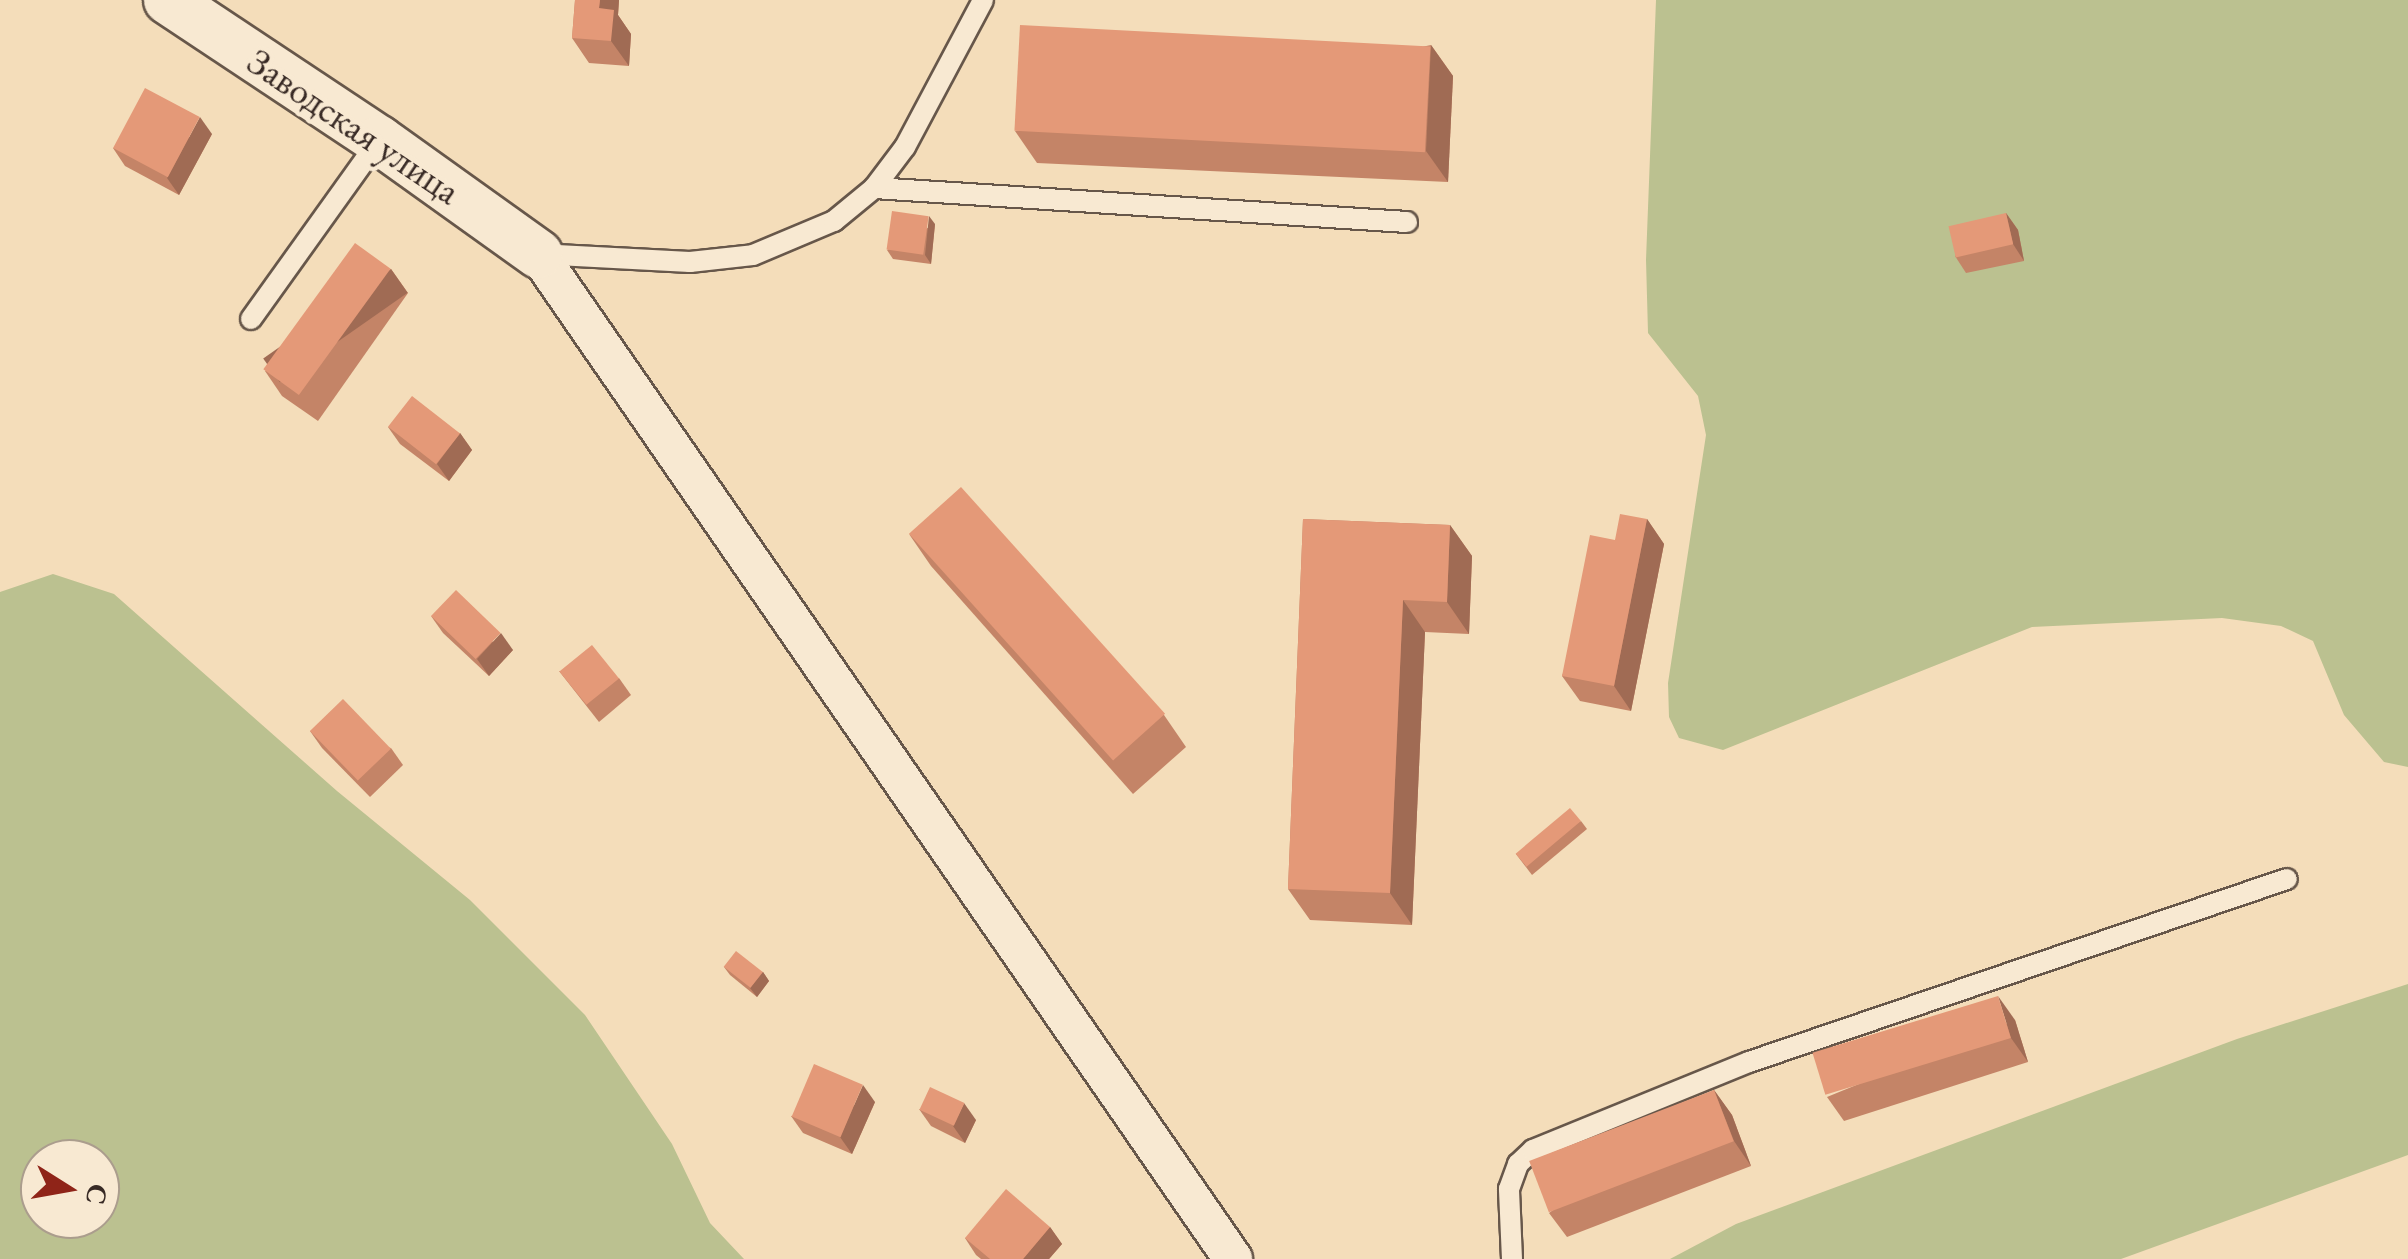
<!DOCTYPE html>
<meta charset="utf-8">
<style>
body{margin:0}
#map{position:relative;width:2408px;height:1259px;overflow:hidden;background:#f4ddba;font-family:"EB Garamond",serif}
div>[style]{position:absolute}
.green>*{inset:0;background:#bbc190}
.roads{filter:drop-shadow(2px 0 #67574a) drop-shadow(-2px 0 #67574a) drop-shadow(0 2px #67574a) drop-shadow(0 -2px #67574a)}
.service>*{height:20px;margin:-10px;padding:0 10px;transform-origin:10px;border-radius:10px;background:#f8e9d2}
.minor>*{height:38px;margin:-19px;padding:0 19px;transform-origin:19px;border-radius:19px;background:#f8e9d2}
.tertiary>*{height:48px;margin:-24px;padding:0 24px;transform-origin:24px;border-radius:24px;background:#f8e9d2}
.wall>*{inset:0;background:#c48467}
.shaded-wall>*{inset:0;background:#a06b54;transform-origin:0 0}
.building>*{inset:0;background:#e49978;transform-origin:0 0}
span{translate:-50% -50%;white-space:nowrap;text-align:center;line-height:1.15;-webkit-text-stroke:9px #f8e9d2;paint-order:stroke}
.street-label{font-size:38px;color:#382a25}
.north{position:absolute;left:20px;top:1139px;width:100px;height:100px;box-sizing:border-box;background:#f8e9d2;border:2px solid #ab9d8d;border-radius:50%;rotate:101deg;font-size:28px;font-weight:700;line-height:40px;text-align:center;color:#382a25}
.north::after{content:'';display:block;margin:auto;width:35px;height:45px;background:#8f2418;clip-path:polygon(50% 0,100% 100%,50% 72%,0 100%)}
</style>
<div id="map">
<div class="green">
<div style="clip-path:polygon(1656px 0,2408px 0,2408px 767px,2384px 762px,2344px 715px,2313px 641px,2281px 626px,2222px 618px,2032px 627px,1723px 750px,1679px 738px,1669px 717px,1668px 683px,1706px 435px,1698px 396px,1648px 333px,1646px 260px)"></div>
<div style="clip-path:polygon(evenodd,53px 574px,114px 594px,337px 791px,470px 900px,585px 1015px,672px 1144px,710px 1223px,744px 1259px,0 1259px,0 592px,53px 574px,40px 1159px,100px 1159px,100px 1219px,40px 1219px,40px 1159px)"></div>
<div style="clip-path:polygon(2408px 984px,2408px 1155px,2121px 1259px,1670px 1259px,1736px 1224px,2237px 1039px)"></div>
</div>
<div class="roads">
<div class="service">
<div style="left:874px;top:188px;width:534px;rotate:3.65deg"></div>
<div style="left:538px;top:254px;width:152px;rotate:3deg"></div>
<div style="left:690px;top:262px;width:63px;rotate:-6.3deg"></div>
<div style="left:753px;top:255px;width:88px;rotate:-22.8deg"></div>
<div style="left:834px;top:221px;width:52px;rotate:-39.5deg"></div>
<div style="left:874px;top:188px;width:51px;rotate:-52.9deg"></div>
<div style="left:905px;top:147px;width:166px;rotate:-62deg"></div>
<div style="left:251px;top:319px;width:220px;rotate:-54.4deg"></div>
<div style="left:1512px;top:1259px;width:70px;rotate:-92.5deg"></div>
<div style="left:1509px;top:1189px;width:27px;rotate:-70deg"></div>
<div style="left:1518px;top:1164px;width:21px;rotate:-43deg"></div>
<div style="left:1533px;top:1150px;width:233px;rotate:-22.2deg"></div>
<div style="left:1749px;top:1062px;width:568px;rotate:-18.79deg"></div>
</div>
<div class="minor">
<div style="left:538px;top:254px;width:1222px;rotate:55.33deg"></div>
</div>
<div class="tertiary">
<div style="left:168px;top:0;width:253px;rotate:33.6deg"></div>
<div style="left:379px;top:140px;width:196px;rotate:35.6deg"></div>
</div>
</div>
<div class="wall">
<div style="clip-path:polygon(575px 0,619px 0,618px 15px,631px 34px,629px 66px,589px 63px,572px 38px)"></div>
<div style="clip-path:polygon(1431px 45px,1453px 76px,1448px 182px,1037px 163px,1015px 131px)"></div>
<div style="clip-path:polygon(212px 134px,179px 195px,125px 166px,113px 148px)"></div>
<div style="clip-path:polygon(2006px 213px,2018px 230px,2024px 261px,1966px 273px,1955px 256px)"></div>
<div style="clip-path:polygon(935px 224px,931px 264px,893px 259px,887px 250px)"></div>
<div style="clip-path:polygon(391px 269px,408px 293px,318px 421px,282px 396px,265px 371px)"></div>
<div style="clip-path:polygon(388px 427px,460px 433px,472px 450px,449px 481px,400px 444px)"></div>
<div style="clip-path:polygon(1303px 519px,1450px 525px,1472px 556px,1469px 634px,1425px 632px,1412px 925px,1310px 920px,1288px 889px)"></div>
<div style="clip-path:polygon(1647px 519px,1664px 544px,1631px 711px,1580px 701px,1562px 676px,1615px 540px)"></div>
<div style="clip-path:polygon(909px 534px,1164px 715px,1186px 747px,1133px 794px,931px 566px)"></div>
<div style="clip-path:polygon(431px 616px,513px 650px,489px 676px,443px 633px)"></div>
<div style="clip-path:polygon(559px 671px,619px 678px,631px 695px,599px 722px)"></div>
<div style="clip-path:polygon(310px 731px,391px 748px,403px 765px,370px 797px,322px 748px)"></div>
<div style="clip-path:polygon(1581px 821px,1587px 829px,1532px 875px,1516px 854px)"></div>
<div style="clip-path:polygon(724px 967px,763px 972px,769px 981px,757px 997px,730px 975px)"></div>
<div style="clip-path:polygon(2015px 1020px,2028px 1062px,1844px 1121px,1827px 1097px)"></div>
<div style="clip-path:polygon(1714px 1090px,1732px 1115px,1751px 1166px,1567px 1237px,1549px 1213px)"></div>
<div style="clip-path:polygon(875px 1102px,852px 1154px,803px 1133px,791px 1116px)"></div>
<div style="clip-path:polygon(919px 1109px,976px 1120px,965px 1143px,931px 1126px)"></div>
<div style="clip-path:polygon(1050px 1227px,1062px 1244px,1049px 1259px,981px 1259px,976px 1255px,965px 1238px)"></div>
</div>
<div class="shaded-wall">
<div style="clip-path:polygon(600px 0,619px 0,618px 15px,631px 34px,629px 66px,611px 41px,599px 8px)"></div>
<div style="clip-path:polygon(1431px 45px,1453px 76px,1448px 182px,1426px 151px)"></div>
<div style="clip-path:polygon(200px 117px,212px 134px,179px 195px,167px 178px)"></div>
<div style="clip-path:polygon(2006px 213px,2018px 230px,2024px 261px,2013px 244px)"></div>
<div style="clip-path:polygon(929px 216px,935px 224px,931px 264px,925px 255px)"></div>
<div style="left:391px;top:269px;width:29px;height:156px;rotate:55deg"></div>
<div style="clip-path:polygon(460px 433px,472px 450px,449px 481px,437px 464px)"></div>
<div style="clip-path:polygon(1647px 519px,1664px 544px,1631px 711px,1614px 686px)"></div>
<div style="clip-path:polygon(1450px 525px,1472px 556px,1469px 634px,1447px 602px)"></div>
<div style="clip-path:polygon(1403px 600px,1425px 632px,1412px 925px,1390px 893px)"></div>
<div style="clip-path:polygon(501px 633px,513px 650px,489px 676px,477px 659px)"></div>
<div style="clip-path:polygon(763px 972px,769px 981px,757px 997px,750px 988px)"></div>
<div style="clip-path:polygon(1998px 996px,2015px 1020px,2028px 1062px,2011px 1038px)"></div>
<div style="clip-path:polygon(863px 1085px,875px 1102px,852px 1154px,840px 1137px)"></div>
<div style="clip-path:polygon(1714px 1090px,1732px 1115px,1751px 1166px,1734px 1141px)"></div>
<div style="clip-path:polygon(964px 1103px,976px 1120px,965px 1143px,953px 1126px)"></div>
<div style="clip-path:polygon(1050px 1227px,1062px 1244px,1049px 1259px,1023px 1259px)"></div>
</div>
<div class="building">
<div style="clip-path:polygon(575px 0,600px 0,599px 8px,614px 10px,611px 41px,572px 38px)"></div>
<div style="left:1020px;top:25px;width:411px;height:106px;rotate:3deg"></div>
<div style="left:145px;top:88px;width:62px;height:68px;rotate:28deg"></div>
<div style="left:892px;top:211px;width:37px;height:39px;rotate:8deg"></div>
<div style="left:2006px;top:213px;width:32px;height:59px;rotate:77deg"></div>
<div style="left:355px;top:243px;width:44px;height:156px;rotate:36deg"></div>
<div style="left:412px;top:396px;width:61px;height:39px;rotate:38deg"></div>
<div style="left:961px;top:487px;width:305px;height:70px;rotate:48deg"></div>
<div style="clip-path:polygon(1620px 514px,1647px 519px,1614px 686px,1562px 676px,1590px 535px,1615px 540px)"></div>
<div style="clip-path:polygon(1303px 519px,1450px 525px,1447px 602px,1403px 600px,1390px 893px,1288px 889px)"></div>
<div style="left:456px;top:590px;width:62px;height:36px;rotate:44deg"></div>
<div style="left:592px;top:645px;width:43px;height:42px;rotate:51deg"></div>
<div style="left:343px;top:699px;width:69px;height:46px;rotate:46deg"></div>
<div style="left:1570px;top:808px;width:17px;height:71px;rotate:50deg"></div>
<div style="left:736px;top:951px;width:34px;height:20px;rotate:38deg"></div>
<div style="left:1998px;top:996px;width:44px;height:194px;rotate:73deg"></div>
<div style="left:814px;top:1064px;width:53px;height:57px;rotate:23deg"></div>
<div style="left:930px;top:1087px;width:38px;height:25px;rotate:25deg"></div>
<div style="left:1714px;top:1090px;width:55px;height:198px;rotate:69deg"></div>
<div style="clip-path:polygon(1006px 1189px,1050px 1227px,1023px 1259px,990px 1259px,965px 1238px)"></div>
</div>
<div class="street-label">
<span style="left:354px;top:126px;rotate:34deg">Заводская улица</span>
</div>
<div class="north">С</div>
</div>
